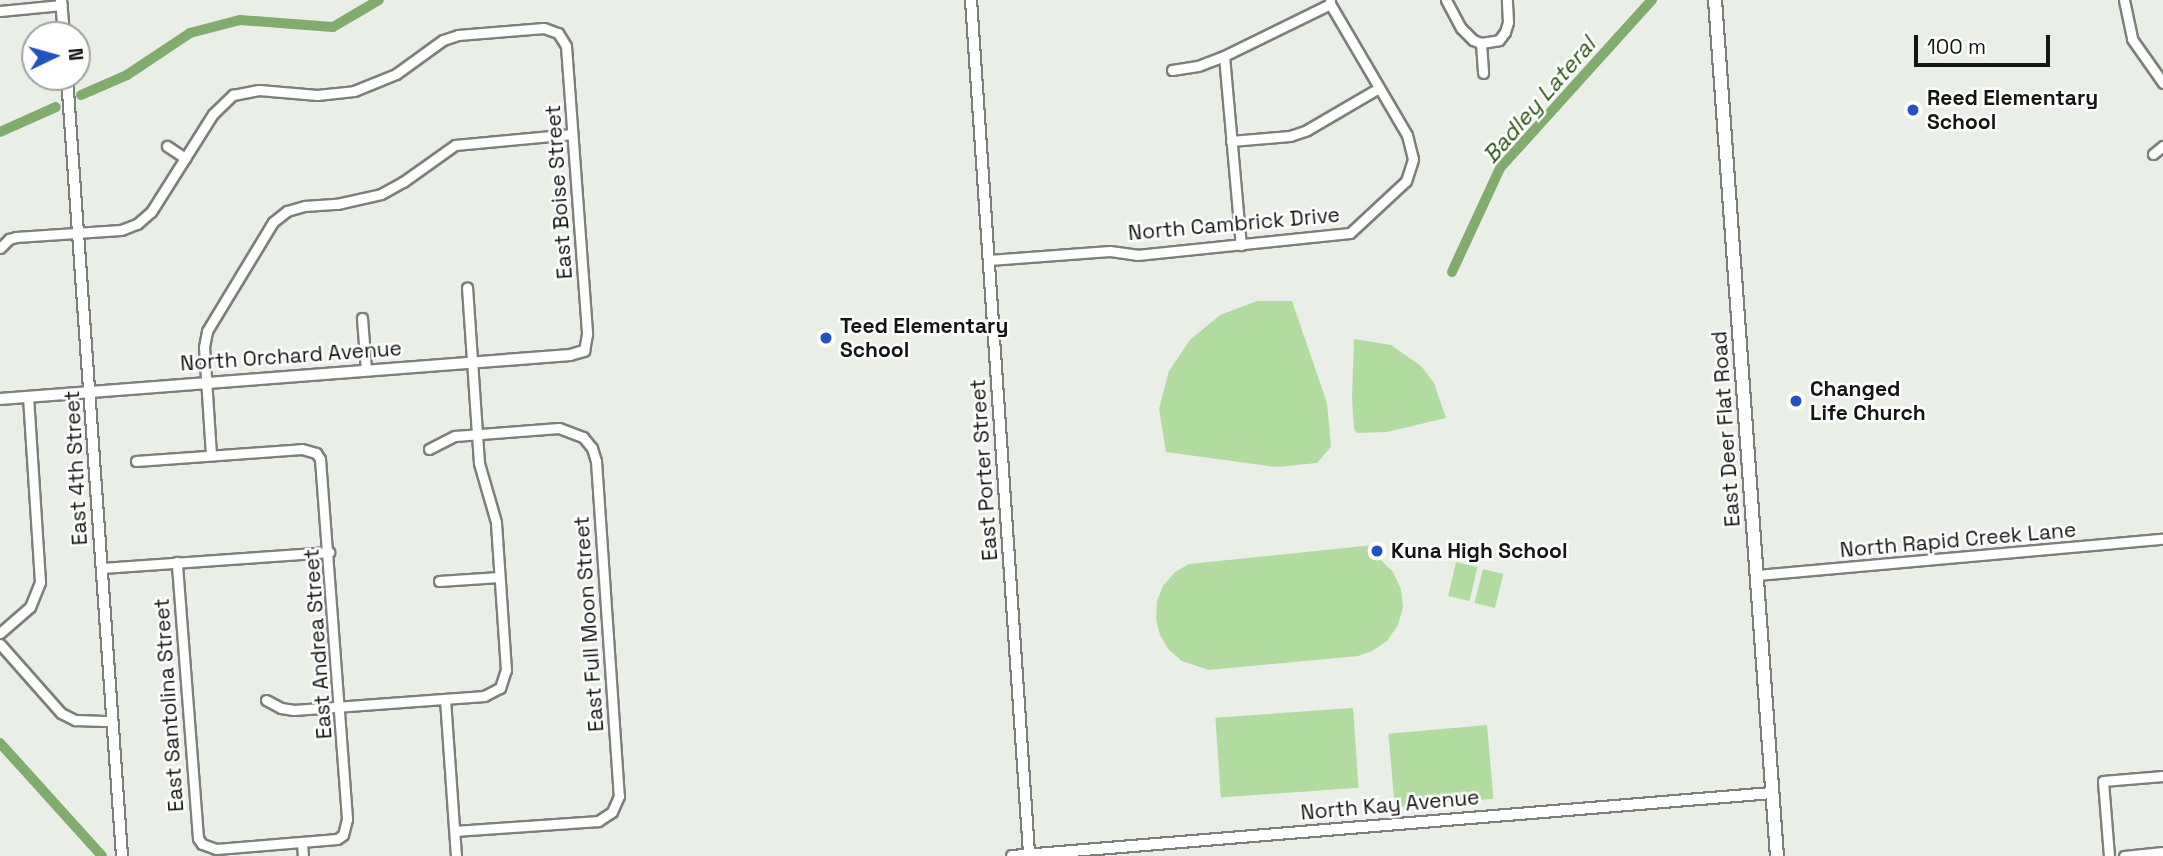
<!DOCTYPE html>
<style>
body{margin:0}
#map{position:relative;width:2163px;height:856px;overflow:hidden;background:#e9eee7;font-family:"Space Grotesk",sans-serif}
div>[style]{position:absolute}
.green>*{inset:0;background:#b2dc9f;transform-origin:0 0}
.canal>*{height:10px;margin:-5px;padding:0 5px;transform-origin:5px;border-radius:5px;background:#81ac6d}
.roads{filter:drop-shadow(2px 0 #7c807a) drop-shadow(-2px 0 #7c807a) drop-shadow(0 2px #7c807a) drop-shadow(0 -2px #7c807a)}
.minor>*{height:9px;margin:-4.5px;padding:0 4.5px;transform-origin:4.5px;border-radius:4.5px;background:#fff}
.tertiary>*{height:10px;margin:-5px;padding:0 5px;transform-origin:5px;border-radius:5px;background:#fff}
.secondary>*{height:12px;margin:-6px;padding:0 6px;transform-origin:6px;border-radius:6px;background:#fff}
.dots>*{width:19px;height:19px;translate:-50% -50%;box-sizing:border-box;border:4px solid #fff;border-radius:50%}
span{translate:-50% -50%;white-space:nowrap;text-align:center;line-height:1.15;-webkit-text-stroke:5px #fff;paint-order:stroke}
.poi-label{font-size:21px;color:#131512;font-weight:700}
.left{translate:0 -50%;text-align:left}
.street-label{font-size:21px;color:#131512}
.water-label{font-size:23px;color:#2d5515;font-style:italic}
.north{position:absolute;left:21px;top:21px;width:70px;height:70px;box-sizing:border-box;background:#fff;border:2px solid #a1a1a0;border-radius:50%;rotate:85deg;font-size:19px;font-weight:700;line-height:28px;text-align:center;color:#131512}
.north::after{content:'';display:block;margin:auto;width:24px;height:32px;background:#2351bf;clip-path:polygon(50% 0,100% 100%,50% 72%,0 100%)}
.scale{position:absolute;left:1914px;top:35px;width:136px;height:32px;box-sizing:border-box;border:4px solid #131512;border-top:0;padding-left:9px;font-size:21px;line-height:24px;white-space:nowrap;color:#131512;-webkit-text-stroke:5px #fff;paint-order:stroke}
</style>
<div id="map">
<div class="green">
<div style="clip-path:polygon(1257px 301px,1292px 301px,1327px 403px,1331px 447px,1317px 463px,1276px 467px,1166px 452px,1159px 409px,1169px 371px,1190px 340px,1220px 315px)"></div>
<div style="clip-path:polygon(1354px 339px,1391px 345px,1421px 366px,1434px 383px,1446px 418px,1387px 432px,1357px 433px,1354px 429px,1352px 399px)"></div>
<div style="clip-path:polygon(1383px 544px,1384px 556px,1378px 557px,1393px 572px,1401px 589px,1403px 607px,1398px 625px,1387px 641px,1372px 651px,1358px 656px,1209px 670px,1182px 661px,1169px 650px,1160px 635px,1156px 619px,1157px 601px,1163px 586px,1175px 572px,1189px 564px)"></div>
<div style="left:1456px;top:562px;width:22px;height:35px;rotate:13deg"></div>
<div style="left:1483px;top:569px;width:21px;height:35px;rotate:14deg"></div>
<div style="left:1353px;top:708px;width:80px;height:138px;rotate:86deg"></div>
<div style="left:1487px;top:725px;width:74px;height:99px;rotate:85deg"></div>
</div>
<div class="canal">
<div style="left:81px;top:95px;width:50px;rotate:-23.5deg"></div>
<div style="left:127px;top:75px;width:76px;rotate:-33.7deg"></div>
<div style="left:190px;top:33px;width:52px;rotate:-14.6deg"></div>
<div style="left:240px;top:20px;width:93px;rotate:4.3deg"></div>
<div style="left:333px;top:27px;width:53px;rotate:-30.4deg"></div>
<div style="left:0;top:132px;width:61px;rotate:-24.1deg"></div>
<div style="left:1452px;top:272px;width:115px;rotate:-65.2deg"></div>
<div style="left:1500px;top:168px;width:227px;rotate:-47.9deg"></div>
<div style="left:0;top:743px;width:152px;rotate:47.9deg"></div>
</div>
<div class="roads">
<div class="minor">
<div style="left:1446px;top:0;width:32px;rotate:62deg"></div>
<div style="left:1461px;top:28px;width:17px;rotate:45deg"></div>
<div style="left:1473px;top:40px;width:9px;rotate:21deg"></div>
<div style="left:1481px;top:43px;width:30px;rotate:86deg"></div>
<div style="left:2124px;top:0;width:40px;rotate:78deg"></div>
<div style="left:2132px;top:39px;width:54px;rotate:54.8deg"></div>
<div style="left:0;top:11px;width:62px;rotate:-5.5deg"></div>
<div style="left:1481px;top:43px;width:18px;rotate:-9deg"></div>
<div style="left:1499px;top:40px;width:10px;rotate:-53deg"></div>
<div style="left:1505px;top:32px;width:10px;rotate:-73deg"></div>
<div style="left:1508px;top:22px;width:22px;rotate:-93deg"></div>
<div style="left:1224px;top:56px;width:190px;rotate:84.9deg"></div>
<div style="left:1172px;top:70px;width:26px;rotate:-9deg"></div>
<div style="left:1198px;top:66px;width:28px;rotate:-21deg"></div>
<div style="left:1224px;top:56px;width:118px;rotate:-26.1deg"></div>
<div style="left:1330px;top:4px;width:3px;rotate:-90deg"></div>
<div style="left:1231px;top:141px;width:59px;rotate:-4.8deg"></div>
<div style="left:1290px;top:136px;width:18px;rotate:-19deg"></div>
<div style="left:1307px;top:130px;width:83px;rotate:-30.3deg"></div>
<div style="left:167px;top:146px;width:22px;rotate:34deg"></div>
<div style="left:2153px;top:154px;width:13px;rotate:-39deg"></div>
<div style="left:0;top:248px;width:13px;rotate:-45deg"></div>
<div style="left:9px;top:239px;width:7px;rotate:-16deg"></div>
<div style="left:16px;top:237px;width:105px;rotate:-3.8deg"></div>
<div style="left:121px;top:230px;width:17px;rotate:-21deg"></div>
<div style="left:137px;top:224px;width:18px;rotate:-41deg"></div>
<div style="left:151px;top:212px;width:116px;rotate:-57.7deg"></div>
<div style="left:213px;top:114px;width:28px;rotate:-44deg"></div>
<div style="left:233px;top:95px;width:26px;rotate:-11deg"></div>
<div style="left:259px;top:90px;width:58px;rotate:4.9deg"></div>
<div style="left:317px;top:95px;width:37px;rotate:-6deg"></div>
<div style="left:354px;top:91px;width:45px;rotate:-22deg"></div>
<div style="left:396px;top:74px;width:58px;rotate:-35.9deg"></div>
<div style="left:443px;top:40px;width:16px;rotate:-18deg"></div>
<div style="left:458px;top:35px;width:86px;rotate:-4.7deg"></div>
<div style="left:544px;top:28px;width:15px;rotate:20deg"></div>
<div style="left:558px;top:33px;width:15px;rotate:58deg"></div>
<div style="left:566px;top:46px;width:289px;rotate:85.8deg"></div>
<div style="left:587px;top:334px;width:17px;rotate:100deg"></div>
<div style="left:989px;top:260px;width:121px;rotate:-4.3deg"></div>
<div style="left:1110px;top:251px;width:27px;rotate:8deg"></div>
<div style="left:1137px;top:255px;width:214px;rotate:-5.9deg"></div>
<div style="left:1350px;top:233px;width:76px;rotate:-42.9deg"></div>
<div style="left:1406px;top:181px;width:23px;rotate:-72deg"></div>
<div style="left:1413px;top:159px;width:25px;rotate:-104deg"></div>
<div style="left:1407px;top:135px;width:152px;rotate:-120.4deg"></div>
<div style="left:362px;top:318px;width:52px;rotate:85.6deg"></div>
<div style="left:429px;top:449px;width:29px;rotate:-27deg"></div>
<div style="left:455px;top:436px;width:104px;rotate:-4.4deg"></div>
<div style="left:559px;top:428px;width:26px;rotate:21deg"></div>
<div style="left:583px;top:437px;width:14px;rotate:51deg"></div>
<div style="left:592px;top:448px;width:14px;rotate:73deg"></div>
<div style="left:596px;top:461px;width:336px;rotate:86.1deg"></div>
<div style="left:619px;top:796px;width:17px;rotate:114deg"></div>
<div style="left:612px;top:812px;width:17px;rotate:147deg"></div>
<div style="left:598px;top:821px;width:143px;rotate:176deg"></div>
<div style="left:211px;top:455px;width:108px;rotate:-93.7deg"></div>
<div style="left:204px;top:347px;width:16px;rotate:-79deg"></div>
<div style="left:207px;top:331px;width:127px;rotate:-58.8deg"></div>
<div style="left:273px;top:222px;width:18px;rotate:-38deg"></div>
<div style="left:287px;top:211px;width:19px;rotate:-16deg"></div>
<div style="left:305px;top:206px;width:32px;rotate:-4deg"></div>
<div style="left:337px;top:204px;width:45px;rotate:-12.8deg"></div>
<div style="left:381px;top:194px;width:25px;rotate:-29deg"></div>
<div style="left:403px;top:182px;width:64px;rotate:-35.4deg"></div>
<div style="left:455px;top:145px;width:118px;rotate:-5.4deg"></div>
<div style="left:136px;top:461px;width:166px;rotate:-4.1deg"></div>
<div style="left:302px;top:449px;width:15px;rotate:16deg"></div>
<div style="left:316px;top:453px;width:7px;rotate:56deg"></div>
<div style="left:320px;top:459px;width:361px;rotate:85.7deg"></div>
<div style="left:347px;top:819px;width:16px;rotate:104deg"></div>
<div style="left:343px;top:835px;width:7px;rotate:146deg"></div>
<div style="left:337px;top:839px;width:121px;rotate:175.3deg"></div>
<div style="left:216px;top:849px;width:15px;rotate:-160deg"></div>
<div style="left:202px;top:844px;width:7px;rotate:-124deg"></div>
<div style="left:198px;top:838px;width:277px;rotate:-94.4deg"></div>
<div style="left:102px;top:568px;width:228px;rotate:-4deg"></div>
<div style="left:1756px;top:575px;width:409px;rotate:-5.1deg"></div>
<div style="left:439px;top:581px;width:60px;rotate:-3.8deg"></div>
<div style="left:0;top:633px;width:40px;rotate:-41deg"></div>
<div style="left:30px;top:607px;width:27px;rotate:-68deg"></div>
<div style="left:40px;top:582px;width:185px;rotate:-93.7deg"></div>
<div style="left:0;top:644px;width:92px;rotate:48.5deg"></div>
<div style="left:61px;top:713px;width:16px;rotate:27deg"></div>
<div style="left:75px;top:720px;width:37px;rotate:2deg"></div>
<div style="left:445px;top:699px;width:157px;rotate:86deg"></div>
<div style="left:266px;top:700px;width:17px;rotate:28deg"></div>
<div style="left:281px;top:708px;width:13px;rotate:9deg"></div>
<div style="left:294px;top:710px;width:191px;rotate:-4.2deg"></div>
<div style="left:484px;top:696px;width:18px;rotate:-27deg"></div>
<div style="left:500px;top:688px;width:19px;rotate:-72deg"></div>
<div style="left:506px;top:670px;width:148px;rotate:-93.9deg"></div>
<div style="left:496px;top:522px;width:61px;rotate:-106.1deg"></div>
<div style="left:479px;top:463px;width:176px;rotate:-93.9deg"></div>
<div style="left:302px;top:843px;width:13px;rotate:86deg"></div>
<div style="left:2109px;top:856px;width:75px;rotate:-94.6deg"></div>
<div style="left:2103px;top:781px;width:60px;rotate:-4.8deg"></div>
<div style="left:2124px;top:856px;width:39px;rotate:-6deg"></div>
</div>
<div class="tertiary">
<div style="left:61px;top:0;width:35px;rotate:85deg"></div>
<div style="left:971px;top:0;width:856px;rotate:86.11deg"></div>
<div style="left:67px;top:77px;width:781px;rotate:85.96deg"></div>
<div style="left:0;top:399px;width:572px;rotate:-4.41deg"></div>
<div style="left:570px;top:355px;width:15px;rotate:-16deg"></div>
<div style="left:1012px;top:856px;width:763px;rotate:-4.74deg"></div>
</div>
<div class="secondary">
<div style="left:1715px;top:0;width:858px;rotate:85.86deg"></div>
</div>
</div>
<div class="dots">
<div style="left:1913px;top:110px;background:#2351bf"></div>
<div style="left:826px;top:338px;background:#2351bf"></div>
<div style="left:1796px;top:401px;background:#2351bf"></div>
<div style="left:1377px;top:551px;background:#2351bf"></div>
</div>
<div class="poi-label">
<span class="left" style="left:1927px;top:110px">Reed Elementary<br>School</span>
<span class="left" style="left:840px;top:338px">Teed Elementary<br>School</span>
<span class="left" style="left:1810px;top:401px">Changed<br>Life Church</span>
<span class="left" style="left:1391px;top:551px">Kuna High School</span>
</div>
<div class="street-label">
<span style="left:559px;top:192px;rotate:-94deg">East Boise Street</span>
<span style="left:1234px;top:224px;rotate:-5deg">North Cambrick Drive</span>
<span style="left:291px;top:356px;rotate:-4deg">North Orchard Avenue</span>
<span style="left:1726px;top:429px;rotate:-94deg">East Deer Flat Road</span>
<span style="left:76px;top:468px;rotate:-93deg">East 4th Street</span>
<span style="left:984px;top:470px;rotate:-94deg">East Porter Street</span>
<span style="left:1958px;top:540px;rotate:-5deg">North Rapid Creek Lane</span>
<span style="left:589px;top:624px;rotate:-94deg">East Full Moon Street</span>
<span style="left:318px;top:644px;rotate:-94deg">East Andrea Street</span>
<span style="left:169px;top:705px;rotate:-94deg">East Santolina Street</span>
<span style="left:1390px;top:805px;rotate:-5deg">North Kay Avenue</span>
</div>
<div class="water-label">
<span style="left:1539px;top:100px;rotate:-49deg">Badley Lateral</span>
</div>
<div class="north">N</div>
<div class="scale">100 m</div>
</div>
